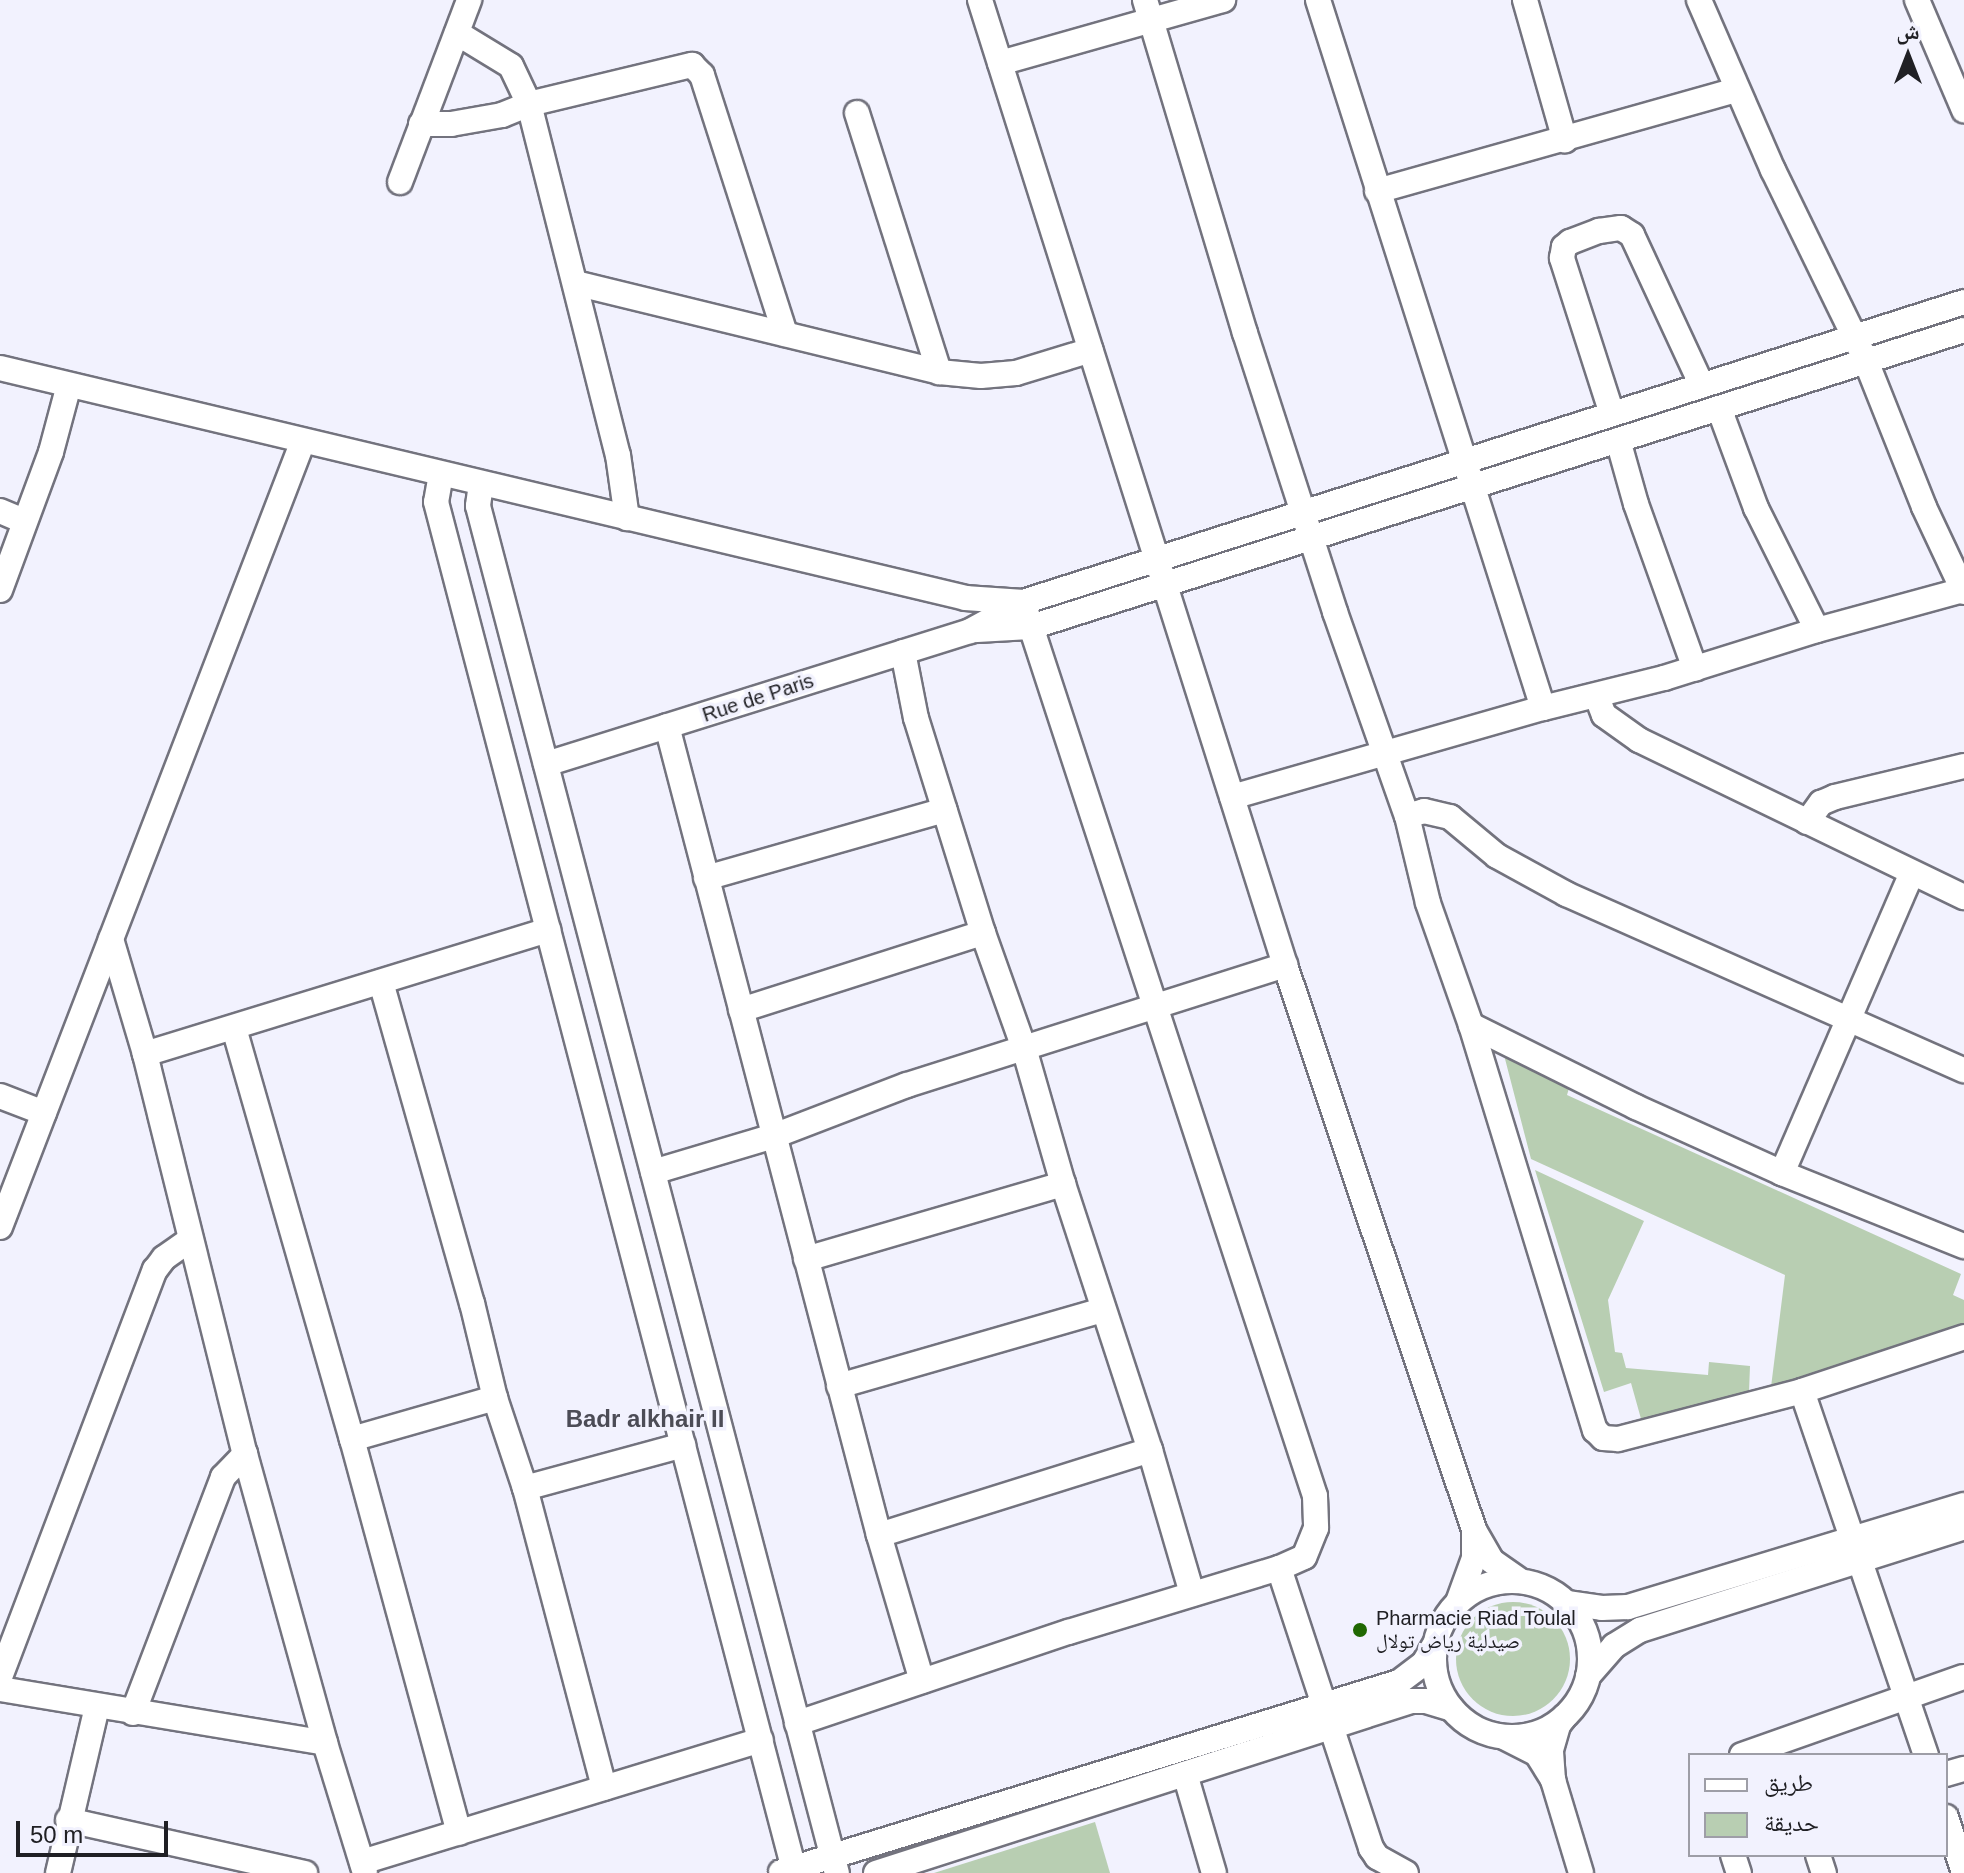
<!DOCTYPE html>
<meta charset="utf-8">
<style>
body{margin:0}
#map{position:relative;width:1964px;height:1873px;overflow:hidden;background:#f2f2fe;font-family:Helvetica,"Noto Naskh Arabic",sans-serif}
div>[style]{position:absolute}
.green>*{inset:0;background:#b8ceb2}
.round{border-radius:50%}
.roads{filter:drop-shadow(2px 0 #73737e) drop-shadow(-2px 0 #73737e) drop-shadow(0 2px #73737e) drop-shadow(0 -2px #73737e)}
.minor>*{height:24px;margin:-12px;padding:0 12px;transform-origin:12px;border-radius:12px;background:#fff}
.minor>.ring{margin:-12px;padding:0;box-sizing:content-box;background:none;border:24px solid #fff;border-radius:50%}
.dots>*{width:22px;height:22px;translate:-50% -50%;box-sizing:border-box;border:4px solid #f2f2fe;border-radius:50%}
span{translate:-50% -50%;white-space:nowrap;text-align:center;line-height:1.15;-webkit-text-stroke:7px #f2f2fe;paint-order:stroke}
.street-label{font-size:20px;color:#202024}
.poi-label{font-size:20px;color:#202024}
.left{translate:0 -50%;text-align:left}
.quarter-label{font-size:24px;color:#4c4c56;font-weight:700}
.legend{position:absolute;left:1688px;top:1753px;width:260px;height:104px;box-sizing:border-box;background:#f2f2fe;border:2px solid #9e9ea7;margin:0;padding:10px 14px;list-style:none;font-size:24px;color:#202024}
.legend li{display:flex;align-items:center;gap:16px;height:40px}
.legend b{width:40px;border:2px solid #9e9ea7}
.north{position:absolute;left:1868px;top:16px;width:80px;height:80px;-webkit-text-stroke:6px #f2f2fe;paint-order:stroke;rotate:0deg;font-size:22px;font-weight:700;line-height:32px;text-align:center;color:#202024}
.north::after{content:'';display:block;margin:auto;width:28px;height:36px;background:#202024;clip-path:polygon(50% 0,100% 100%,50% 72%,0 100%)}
.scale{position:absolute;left:16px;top:1821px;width:152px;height:36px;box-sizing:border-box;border:4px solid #202024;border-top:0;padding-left:10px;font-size:24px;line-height:28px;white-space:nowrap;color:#202024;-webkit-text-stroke:6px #f2f2fe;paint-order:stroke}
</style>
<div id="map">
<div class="green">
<div style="clip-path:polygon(1504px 1055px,1570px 1085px,1567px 1095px,1961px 1274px,1953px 1295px,1964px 1300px,1964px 1327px,1771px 1387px,1785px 1275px,1531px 1159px)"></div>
<div style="clip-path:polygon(1535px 1170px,1644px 1221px,1608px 1300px,1615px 1352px,1622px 1353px,1626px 1368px,1708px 1375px,1709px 1362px,1750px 1366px,1749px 1392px,1643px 1426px,1631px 1383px,1604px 1392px)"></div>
<div class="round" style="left:1456px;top:1602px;width:114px;height:114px"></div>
<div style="clip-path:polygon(1095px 1822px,1110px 1873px,934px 1873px)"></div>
</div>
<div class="roads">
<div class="minor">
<div style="left:980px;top:0;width:1012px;rotate:72.46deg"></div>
<div style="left:1285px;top:965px;width:596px;rotate:71.5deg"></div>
<div style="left:1145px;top:0;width:348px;rotate:73.3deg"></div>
<div style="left:1245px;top:333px;width:293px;rotate:72.1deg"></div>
<div style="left:1335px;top:612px;width:216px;rotate:70.6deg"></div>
<div style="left:1407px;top:816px;width:89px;rotate:76.4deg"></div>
<div style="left:1428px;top:903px;width:129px;rotate:70.6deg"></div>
<div style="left:1471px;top:1025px;width:424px;rotate:73deg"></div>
<div style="left:1595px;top:1430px;width:11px;rotate:45deg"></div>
<div style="left:1603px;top:1438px;width:15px;rotate:4deg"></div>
<div style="left:1618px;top:1439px;width:190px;rotate:-14.6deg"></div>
<div style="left:1802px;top:1391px;width:171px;rotate:-18.4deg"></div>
<div style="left:1318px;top:0;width:743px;rotate:72.37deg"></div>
<div style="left:1525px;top:0;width:146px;rotate:74.1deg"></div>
<div style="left:1699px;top:0;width:185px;rotate:66.5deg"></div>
<div style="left:1773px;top:170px;width:212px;rotate:64deg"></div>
<div style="left:1866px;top:361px;width:157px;rotate:68.3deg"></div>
<div style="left:1924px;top:507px;width:94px;rotate:64.8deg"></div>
<div style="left:1917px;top:0;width:120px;rotate:66.9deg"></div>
<div style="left:457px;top:33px;width:63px;rotate:31.4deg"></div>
<div style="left:511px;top:66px;width:42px;rotate:64.7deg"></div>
<div style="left:529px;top:104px;width:362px;rotate:75.8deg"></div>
<div style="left:618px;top:455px;width:64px;rotate:81.9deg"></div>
<div style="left:1000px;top:63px;width:232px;rotate:-15.8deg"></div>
<div style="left:857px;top:113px;width:272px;rotate:72.4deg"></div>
<div style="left:421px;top:124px;width:30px"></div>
<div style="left:451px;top:124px;width:52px;rotate:-10deg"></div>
<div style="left:502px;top:115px;width:29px;rotate:-22deg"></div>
<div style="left:529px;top:104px;width:168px;rotate:-13.5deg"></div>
<div style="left:692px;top:65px;width:14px;rotate:45deg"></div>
<div style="left:702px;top:75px;width:272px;rotate:72.2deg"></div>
<div style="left:400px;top:182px;width:195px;rotate:-69.2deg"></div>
<div style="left:1377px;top:191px;width:374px;rotate:-15.7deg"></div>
<div style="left:575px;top:283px;width:375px;rotate:13.7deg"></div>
<div style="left:939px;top:372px;width:42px;rotate:5.4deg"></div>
<div style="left:981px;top:376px;width:35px;rotate:-5deg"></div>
<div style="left:1016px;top:373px;width:78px;rotate:-17deg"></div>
<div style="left:0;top:368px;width:993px;rotate:13.39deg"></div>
<div style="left:966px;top:598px;width:57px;rotate:4deg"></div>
<div style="left:1023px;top:602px;width:940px;rotate:71.91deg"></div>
<div style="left:1315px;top:1496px;width:32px;rotate:88deg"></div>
<div style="left:1316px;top:1528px;width:31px;rotate:112deg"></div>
<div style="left:1304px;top:1557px;width:27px;rotate:156deg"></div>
<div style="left:1279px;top:1568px;width:220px;rotate:163.1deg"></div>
<div style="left:1068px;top:1632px;width:286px;rotate:161.4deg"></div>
<div style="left:1719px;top:408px;width:107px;rotate:69.7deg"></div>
<div style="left:1756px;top:508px;width:136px;rotate:63.4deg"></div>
<div style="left:1612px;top:414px;width:164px;rotate:-107.8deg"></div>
<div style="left:1562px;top:258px;width:11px;rotate:-80deg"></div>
<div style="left:1564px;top:247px;width:8px;rotate:-40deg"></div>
<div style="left:1570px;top:242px;width:31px;rotate:-21deg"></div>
<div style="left:1599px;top:231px;width:22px;rotate:-8deg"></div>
<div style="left:1621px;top:228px;width:13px;rotate:32deg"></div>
<div style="left:1632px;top:235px;width:166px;rotate:65.1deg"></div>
<div style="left:1618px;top:440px;width:66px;rotate:74.3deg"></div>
<div style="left:1636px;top:504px;width:175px;rotate:70.3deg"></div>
<div style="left:441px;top:474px;width:28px;rotate:100deg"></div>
<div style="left:436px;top:502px;width:1417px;rotate:75.33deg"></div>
<div style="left:481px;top:484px;width:22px;rotate:98deg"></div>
<div style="left:478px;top:506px;width:1413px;rotate:75.29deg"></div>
<div style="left:0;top:511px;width:26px;rotate:23deg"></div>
<div style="left:0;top:590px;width:147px;rotate:-69.7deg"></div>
<div style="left:51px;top:452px;width:69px;rotate:-75deg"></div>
<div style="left:976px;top:630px;width:55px;rotate:-3.1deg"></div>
<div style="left:1031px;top:627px;width:979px;rotate:-17.66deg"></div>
<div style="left:903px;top:652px;width:67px;rotate:78.9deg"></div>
<div style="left:916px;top:718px;width:225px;rotate:72.7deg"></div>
<div style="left:983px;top:933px;width:122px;rotate:70.4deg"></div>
<div style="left:1024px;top:1048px;width:141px;rotate:74deg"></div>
<div style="left:1063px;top:1184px;width:280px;rotate:71.9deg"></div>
<div style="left:1150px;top:1450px;width:150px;rotate:73.7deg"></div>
<div style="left:1597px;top:697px;width:19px;rotate:69deg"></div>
<div style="left:1604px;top:715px;width:43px;rotate:35.5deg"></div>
<div style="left:1639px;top:740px;width:361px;rotate:25.8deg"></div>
<div style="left:667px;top:726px;width:836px;rotate:75.32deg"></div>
<div style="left:879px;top:1535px;width:152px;rotate:73.6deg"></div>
<div style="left:546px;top:764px;width:444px;rotate:-17.4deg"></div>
<div style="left:970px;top:631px;width:60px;rotate:-28.7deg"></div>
<div style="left:1023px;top:602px;width:988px;rotate:-17.68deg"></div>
<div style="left:1232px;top:797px;width:323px;rotate:-16deg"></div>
<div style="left:1543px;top:708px;width:125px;rotate:-13.9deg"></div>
<div style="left:1664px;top:678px;width:160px;rotate:-17.4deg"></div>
<div style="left:1817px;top:630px;width:151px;rotate:-15.3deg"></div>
<div style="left:1407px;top:816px;width:18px;rotate:-16deg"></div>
<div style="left:1424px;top:811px;width:27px;rotate:13deg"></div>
<div style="left:1450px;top:817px;width:61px;rotate:39.7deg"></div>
<div style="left:1497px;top:856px;width:79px;rotate:28.8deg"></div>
<div style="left:1566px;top:894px;width:435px;rotate:23.9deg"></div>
<div style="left:1807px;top:822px;width:24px;rotate:-54deg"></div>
<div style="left:1821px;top:803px;width:15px;rotate:-23deg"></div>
<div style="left:1835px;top:797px;width:133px;rotate:-13.5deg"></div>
<div style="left:706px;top:878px;width:248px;rotate:-15.9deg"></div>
<div style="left:111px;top:939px;width:120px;rotate:73.5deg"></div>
<div style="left:145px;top:1054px;width:412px;rotate:76deg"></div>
<div style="left:245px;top:1454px;width:300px;rotate:74.5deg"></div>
<div style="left:325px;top:1743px;width:136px;rotate:72.9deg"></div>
<div style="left:381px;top:982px;width:334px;rotate:74.2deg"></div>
<div style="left:472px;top:1303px;width:98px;rotate:76.4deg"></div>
<div style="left:495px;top:1398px;width:95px;rotate:71.6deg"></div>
<div style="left:525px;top:1488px;width:310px;rotate:75.2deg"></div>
<div style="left:741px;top:1010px;width:254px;rotate:-17.7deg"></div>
<div style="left:1471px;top:1025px;width:184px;rotate:26.4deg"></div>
<div style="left:1636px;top:1107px;width:160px;rotate:24.3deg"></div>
<div style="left:1782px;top:1173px;width:196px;rotate:21.9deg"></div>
<div style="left:234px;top:1028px;width:428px;rotate:74deg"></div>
<div style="left:352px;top:1439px;width:408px;rotate:74.8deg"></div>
<div style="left:145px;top:1054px;width:422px;rotate:-17.1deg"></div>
<div style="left:0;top:1096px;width:47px;rotate:21.1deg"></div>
<div style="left:653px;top:1172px;width:126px;rotate:-16.6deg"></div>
<div style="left:774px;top:1136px;width:142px;rotate:-21deg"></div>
<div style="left:907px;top:1085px;width:397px;rotate:-17.6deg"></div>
<div style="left:1782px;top:1173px;width:325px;rotate:-66.6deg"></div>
<div style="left:0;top:1227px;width:842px;rotate:-68.92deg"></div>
<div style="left:806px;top:1259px;width:268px;rotate:-16.3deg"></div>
<div style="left:839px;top:1386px;width:275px;rotate:-16.1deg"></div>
<div style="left:1802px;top:1391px;width:385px;rotate:71.2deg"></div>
<div style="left:352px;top:1439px;width:149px;rotate:-16deg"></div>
<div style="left:525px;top:1488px;width:164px;rotate:-15.2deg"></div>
<div style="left:879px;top:1535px;width:284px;rotate:-17.4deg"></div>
<div style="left:1279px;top:1568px;width:295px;rotate:71.8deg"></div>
<div style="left:1371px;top:1848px;width:11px;rotate:56deg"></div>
<div style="left:1377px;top:1857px;width:33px;rotate:29deg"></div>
<div class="ring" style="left:1434px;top:1581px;width:132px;height:132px"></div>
<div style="left:1458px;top:1602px;width:47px;rotate:-70deg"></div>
<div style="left:1474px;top:1558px;width:28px;rotate:-90deg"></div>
<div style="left:1474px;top:1530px;width:36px;rotate:60deg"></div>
<div style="left:1492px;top:1561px;width:35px;rotate:35deg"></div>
<div style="left:1567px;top:1603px;width:35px;rotate:8deg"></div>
<div style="left:1602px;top:1608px;width:26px;rotate:-2deg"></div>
<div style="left:1628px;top:1607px;width:351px;rotate:-16.9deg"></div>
<div style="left:1588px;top:1676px;width:40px;rotate:-49deg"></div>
<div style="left:1614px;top:1646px;width:31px;rotate:-32deg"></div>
<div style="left:1640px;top:1630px;width:340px;rotate:-17.6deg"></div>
<div style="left:0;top:1677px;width:436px;rotate:-69.2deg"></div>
<div style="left:155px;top:1270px;width:15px;rotate:-53deg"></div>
<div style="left:164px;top:1258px;width:32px;rotate:-35deg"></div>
<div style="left:0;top:1689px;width:329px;rotate:9.4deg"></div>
<div style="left:133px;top:1713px;width:253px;rotate:-69.1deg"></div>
<div style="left:223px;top:1477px;width:32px;rotate:-46deg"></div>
<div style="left:1504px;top:1737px;width:37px;rotate:27deg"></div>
<div style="left:1537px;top:1754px;width:31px;rotate:58deg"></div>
<div style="left:1553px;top:1780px;width:30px;rotate:-94deg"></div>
<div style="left:1551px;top:1750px;width:26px;rotate:-74deg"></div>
<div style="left:1558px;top:1725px;width:11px;rotate:-52deg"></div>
<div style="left:1742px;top:1755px;width:235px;rotate:-19.4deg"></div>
<div style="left:1185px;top:1774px;width:103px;rotate:73.7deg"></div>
<div style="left:1946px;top:1774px;width:19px;rotate:-16deg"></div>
<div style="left:1553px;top:1780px;width:97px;rotate:73.2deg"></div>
<div style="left:1946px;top:1817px;width:59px;rotate:72.2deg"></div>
<div style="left:68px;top:1820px;width:243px;rotate:12.6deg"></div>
<div style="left:1733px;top:1855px;width:19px;rotate:72deg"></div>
<div style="left:1818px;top:1855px;width:19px;rotate:72deg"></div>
<div style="left:362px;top:1862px;width:417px;rotate:-17deg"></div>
<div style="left:781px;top:1872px;width:647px;rotate:-17.09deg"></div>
<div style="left:1399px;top:1682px;width:31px;rotate:-37deg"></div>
<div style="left:1424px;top:1663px;width:20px;rotate:-60deg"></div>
<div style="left:58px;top:1873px;width:171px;rotate:-76.8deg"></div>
<div style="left:876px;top:1873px;width:562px;rotate:-17.82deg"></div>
<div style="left:1411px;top:1701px;width:15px"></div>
<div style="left:1426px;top:1701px;width:27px;rotate:17deg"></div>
</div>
</div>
<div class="dots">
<div style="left:1360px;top:1630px;background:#206802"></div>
</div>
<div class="street-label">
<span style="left:758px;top:698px;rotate:-18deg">Rue de Paris</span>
</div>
<div class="poi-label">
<span class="left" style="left:1376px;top:1630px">Pharmacie Riad Toulal<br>صيدلية رياض تولال</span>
</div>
<div class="quarter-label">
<span style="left:645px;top:1419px">Badr alkhair II</span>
</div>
<ul class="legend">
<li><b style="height:10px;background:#fff"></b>طريق</li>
<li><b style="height:22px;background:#b8ceb2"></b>حديقة</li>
</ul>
<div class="north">ش</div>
<div class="scale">50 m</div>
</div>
